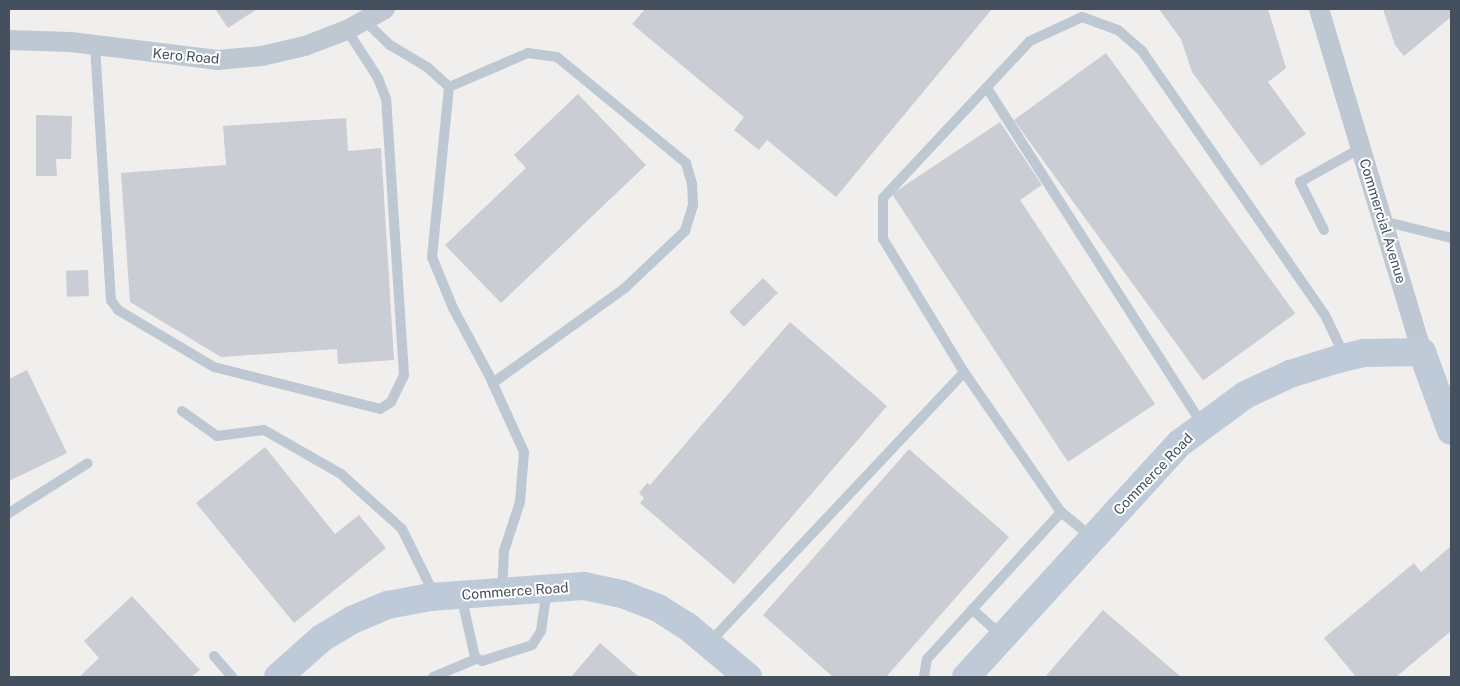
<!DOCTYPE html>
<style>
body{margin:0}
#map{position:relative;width:1460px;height:686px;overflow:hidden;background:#f1eeee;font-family:"Public Sans",sans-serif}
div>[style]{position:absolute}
.building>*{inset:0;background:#cacdd4;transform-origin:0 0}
.lane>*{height:10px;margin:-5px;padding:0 5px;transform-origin:5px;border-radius:5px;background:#bec8d2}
.street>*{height:20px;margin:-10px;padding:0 10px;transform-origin:10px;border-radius:10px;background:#bec8d2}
.secondary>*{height:28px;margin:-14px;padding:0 14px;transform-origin:14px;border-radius:14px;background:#bfcad9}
span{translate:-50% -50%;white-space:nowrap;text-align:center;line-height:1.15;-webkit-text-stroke:4px #fff;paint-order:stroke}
.street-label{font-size:14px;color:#45505e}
.frame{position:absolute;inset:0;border:10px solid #45505e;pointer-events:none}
</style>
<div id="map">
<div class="building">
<div style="clip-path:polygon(215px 9px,257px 9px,228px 28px)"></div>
<div style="clip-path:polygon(645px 9px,992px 9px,836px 197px,767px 140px,759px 150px,734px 130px,744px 117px,632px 24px)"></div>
<div style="clip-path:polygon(1159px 9px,1268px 9px,1286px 68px,1268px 82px,1306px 134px,1261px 166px,1192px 72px,1181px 39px)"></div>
<div style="clip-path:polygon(1383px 9px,1451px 9px,1451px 17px,1404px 56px,1395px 45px)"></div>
<div style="left:1106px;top:53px;width:322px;height:114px;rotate:54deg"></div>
<div style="clip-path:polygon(578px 94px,646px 165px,501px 303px,445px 245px,526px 168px,514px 155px)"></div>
<div style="clip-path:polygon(36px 115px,72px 116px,71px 159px,56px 159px,57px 176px,36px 176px)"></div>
<div style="clip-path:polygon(346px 118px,348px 151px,381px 148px,394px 360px,338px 364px,337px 349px,221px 357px,130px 302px,121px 173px,226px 165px,223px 126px)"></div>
<div style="clip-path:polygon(1000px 122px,1042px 185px,1020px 200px,1155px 404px,1068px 462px,892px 194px)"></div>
<div style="left:88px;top:270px;width:26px;height:22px;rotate:88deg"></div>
<div style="left:763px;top:278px;width:21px;height:48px;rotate:45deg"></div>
<div style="clip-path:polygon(790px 322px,887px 406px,734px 584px,640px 503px,644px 498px,639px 493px,647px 483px,650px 485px)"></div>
<div style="clip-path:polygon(27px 370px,67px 453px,9px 481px,9px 379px)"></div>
<div style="clip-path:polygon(265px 447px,335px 534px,359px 515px,386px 548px,294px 623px,196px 503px)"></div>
<div style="clip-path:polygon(909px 449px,1009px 537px,886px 677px,833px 677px,763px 615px)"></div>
<div style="clip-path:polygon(1451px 546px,1451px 631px,1396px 677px,1356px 677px,1324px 638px,1414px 563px,1421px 572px)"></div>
<div style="clip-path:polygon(132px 596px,200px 670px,191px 677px,79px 677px,99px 658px,84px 641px)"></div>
<div style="clip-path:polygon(1103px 610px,1181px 677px,1045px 677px)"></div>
<div style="clip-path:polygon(600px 643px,639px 677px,571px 677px)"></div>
</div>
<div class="lane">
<div style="left:365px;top:21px;width:35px;rotate:44deg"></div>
<div style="left:390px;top:45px;width:43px;rotate:30.7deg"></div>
<div style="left:427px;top:67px;width:30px;rotate:42deg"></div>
<div style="left:449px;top:87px;width:171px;rotate:95.7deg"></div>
<div style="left:432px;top:257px;width:55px;rotate:67.6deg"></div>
<div style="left:453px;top:308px;width:76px;rotate:61.8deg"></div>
<div style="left:489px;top:375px;width:85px;rotate:65.6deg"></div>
<div style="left:524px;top:452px;width:50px;rotate:94.6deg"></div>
<div style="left:520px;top:502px;width:52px;rotate:108.1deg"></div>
<div style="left:504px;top:551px;width:40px;rotate:92.9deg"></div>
<div style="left:95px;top:46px;width:255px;rotate:86.4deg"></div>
<div style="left:111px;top:300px;width:12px;rotate:55deg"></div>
<div style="left:118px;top:310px;width:112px;rotate:30.7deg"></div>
<div style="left:214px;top:367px;width:171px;rotate:14.2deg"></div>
<div style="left:380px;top:409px;width:13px;rotate:-32deg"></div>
<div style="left:391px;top:402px;width:30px;rotate:-64deg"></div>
<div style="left:404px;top:375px;width:277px;rotate:-93.7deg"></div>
<div style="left:386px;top:99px;width:22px;rotate:-111deg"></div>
<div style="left:378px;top:78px;width:57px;rotate:-122.9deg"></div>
<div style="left:449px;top:87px;width:86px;rotate:-23.3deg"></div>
<div style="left:528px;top:53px;width:29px;rotate:8deg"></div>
<div style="left:557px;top:57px;width:167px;rotate:39.4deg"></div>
<div style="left:686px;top:163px;width:22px;rotate:74deg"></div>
<div style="left:692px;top:184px;width:21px;rotate:87deg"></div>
<div style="left:693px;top:205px;width:27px;rotate:107deg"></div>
<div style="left:685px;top:231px;width:83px;rotate:136.5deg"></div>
<div style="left:625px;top:288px;width:163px;rotate:144.3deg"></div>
<div style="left:987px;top:88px;width:399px;rotate:57.4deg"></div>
<div style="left:1383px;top:221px;width:70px;rotate:14deg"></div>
<div style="left:1324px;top:230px;width:54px;rotate:-116.6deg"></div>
<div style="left:1300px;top:182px;width:70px;rotate:-29.1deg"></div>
<div style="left:964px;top:372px;width:170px;rotate:55.3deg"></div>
<div style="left:1061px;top:512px;width:41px;rotate:39.1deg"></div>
<div style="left:182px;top:411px;width:43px;rotate:35.5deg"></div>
<div style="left:217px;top:436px;width:47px;rotate:-7.3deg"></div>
<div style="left:264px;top:430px;width:89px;rotate:29.7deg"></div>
<div style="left:341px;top:474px;width:82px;rotate:42deg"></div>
<div style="left:402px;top:529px;width:75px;rotate:63.8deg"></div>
<div style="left:9px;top:513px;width:93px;rotate:-32.3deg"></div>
<div style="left:461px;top:595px;width:64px;rotate:77.3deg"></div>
<div style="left:475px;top:657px;width:8px;rotate:30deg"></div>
<div style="left:482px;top:661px;width:52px;rotate:-17.7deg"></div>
<div style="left:532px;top:645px;width:17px;rotate:-57deg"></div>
<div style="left:541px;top:631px;width:42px;rotate:-81.9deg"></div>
<div style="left:972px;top:609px;width:40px;rotate:42deg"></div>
<div style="left:709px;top:643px;width:372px;rotate:-46.7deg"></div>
<div style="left:964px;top:372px;width:156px;rotate:-121.3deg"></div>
<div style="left:883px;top:239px;width:41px;rotate:-90deg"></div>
<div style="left:883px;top:198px;width:215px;rotate:-46.9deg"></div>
<div style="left:1030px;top:41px;width:57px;rotate:-24.8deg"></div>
<div style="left:1082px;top:17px;width:38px;rotate:20deg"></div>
<div style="left:1118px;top:30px;width:32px;rotate:41deg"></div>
<div style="left:1142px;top:51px;width:321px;rotate:55.3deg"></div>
<div style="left:1325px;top:315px;width:44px;rotate:64.6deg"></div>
<div style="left:214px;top:656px;width:28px;rotate:49deg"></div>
<div style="left:433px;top:677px;width:47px;rotate:-22.7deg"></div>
<div style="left:924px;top:677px;width:18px;rotate:-81deg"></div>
<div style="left:927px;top:659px;width:199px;rotate:-47.6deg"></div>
</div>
<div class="street">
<div style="left:1319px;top:9px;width:358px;rotate:73.3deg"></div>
<div style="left:9px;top:40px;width:62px;rotate:1.8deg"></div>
<div style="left:71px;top:42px;width:147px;rotate:7deg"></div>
<div style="left:217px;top:60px;width:45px;rotate:-5.1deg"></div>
<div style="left:262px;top:56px;width:44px;rotate:-13.1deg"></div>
<div style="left:305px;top:46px;width:45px;rotate:-20.9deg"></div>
<div style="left:347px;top:30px;width:43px;rotate:-28.9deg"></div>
</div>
<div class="secondary">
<div style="left:278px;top:677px;width:59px;rotate:-41.6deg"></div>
<div style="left:322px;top:638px;width:35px;rotate:-31deg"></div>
<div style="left:352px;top:620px;width:39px;rotate:-23deg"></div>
<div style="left:388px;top:605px;width:43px;rotate:-10.8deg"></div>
<div style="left:430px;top:597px;width:154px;rotate:-4.1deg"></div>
<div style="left:584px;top:586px;width:39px;rotate:12deg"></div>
<div style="left:622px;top:594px;width:39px;rotate:21deg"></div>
<div style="left:658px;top:608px;width:34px;rotate:32deg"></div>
<div style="left:687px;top:626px;width:80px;rotate:39.9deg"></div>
<div style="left:966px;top:677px;width:317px;rotate:-47.6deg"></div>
<div style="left:1180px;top:443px;width:81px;rotate:-36.4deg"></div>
<div style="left:1245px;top:395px;width:50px;rotate:-25deg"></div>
<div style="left:1290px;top:374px;width:50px;rotate:-17.4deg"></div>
<div style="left:1338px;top:359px;width:28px;rotate:-13deg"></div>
<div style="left:1365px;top:353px;width:57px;rotate:-1deg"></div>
<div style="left:1422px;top:352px;width:84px;rotate:69.8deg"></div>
</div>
<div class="street-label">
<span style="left:186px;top:56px;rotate:5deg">Kero Road</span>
<span style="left:1383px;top:221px;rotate:73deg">Commercial Avenue</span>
<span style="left:1153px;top:474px;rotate:-46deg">Commerce Road</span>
<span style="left:515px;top:591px;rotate:-4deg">Commerce Road</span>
</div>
<div class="frame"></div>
</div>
